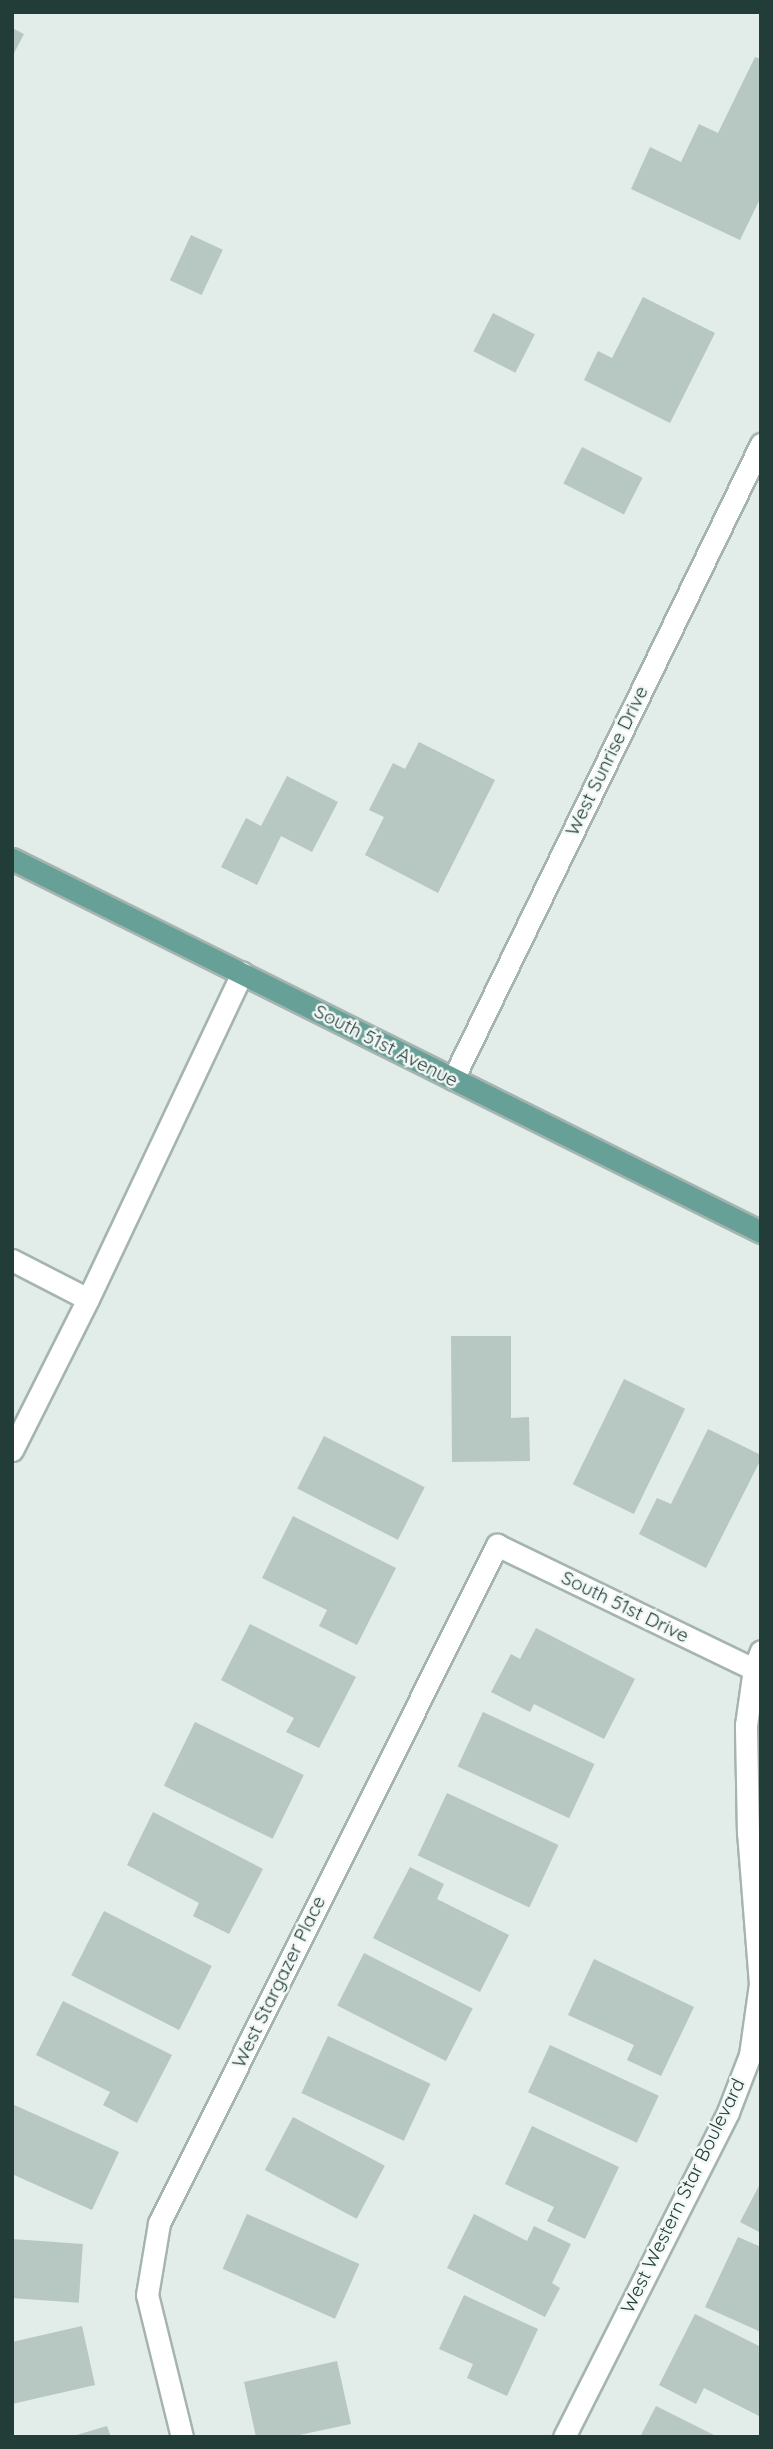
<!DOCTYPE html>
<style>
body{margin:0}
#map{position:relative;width:773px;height:2449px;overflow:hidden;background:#e2ece8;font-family:Quicksand,sans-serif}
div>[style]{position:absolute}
.building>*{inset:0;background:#b7c7c2;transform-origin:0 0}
.roads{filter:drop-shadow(2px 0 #a5b4b0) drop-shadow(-2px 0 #a5b4b0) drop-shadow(0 2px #a5b4b0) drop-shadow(0 -2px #a5b4b0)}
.minor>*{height:21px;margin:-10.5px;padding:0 10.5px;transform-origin:10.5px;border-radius:10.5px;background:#fff}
.major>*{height:21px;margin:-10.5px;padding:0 10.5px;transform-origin:10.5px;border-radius:10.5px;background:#67a097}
span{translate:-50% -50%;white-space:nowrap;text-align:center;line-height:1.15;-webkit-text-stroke:5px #f2f8f6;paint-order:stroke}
.street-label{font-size:19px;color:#223c38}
.frame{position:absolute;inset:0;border:14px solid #223c38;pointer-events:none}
</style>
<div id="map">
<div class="building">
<div style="clip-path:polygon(12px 28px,24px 34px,12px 57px)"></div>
<div style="clip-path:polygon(755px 57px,761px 59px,761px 197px,740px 240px,631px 189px,650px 147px,681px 162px,699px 124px,718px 133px)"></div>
<div style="left:191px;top:235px;width:35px;height:50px;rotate:25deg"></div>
<div style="clip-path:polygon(643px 297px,715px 333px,670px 423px,584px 380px,598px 351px,612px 358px)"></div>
<div style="left:493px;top:313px;width:47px;height:43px;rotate:27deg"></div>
<div style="left:582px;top:447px;width:68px;height:41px;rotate:27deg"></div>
<div style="clip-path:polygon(419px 742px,495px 780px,438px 893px,365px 855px,384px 817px,369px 810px,393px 763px,405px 769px)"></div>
<div style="clip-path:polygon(287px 776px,338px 802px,312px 852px,281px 836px,257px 885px,221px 867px,246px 818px,261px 826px)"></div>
<div style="clip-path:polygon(451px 1336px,511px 1336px,511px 1418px,529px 1417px,530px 1461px,452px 1462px)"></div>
<div style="left:624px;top:1379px;width:68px;height:117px;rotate:26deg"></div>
<div style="clip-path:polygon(708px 1429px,761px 1455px,761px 1459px,706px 1568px,639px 1534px,657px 1498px,671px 1504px)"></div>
<div style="left:324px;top:1436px;width:113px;height:59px;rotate:27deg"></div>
<div style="clip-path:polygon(293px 1516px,396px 1568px,357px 1645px,319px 1626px,327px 1610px,262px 1578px)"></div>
<div style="clip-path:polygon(250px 1624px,356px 1677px,319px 1748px,286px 1732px,294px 1718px,221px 1680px)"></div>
<div style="clip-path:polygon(536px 1628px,635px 1679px,604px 1739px,534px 1704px,530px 1712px,491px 1692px,511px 1654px,520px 1659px)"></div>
<div style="left:483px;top:1712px;width:123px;height:60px;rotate:25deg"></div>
<div style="left:195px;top:1722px;width:121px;height:71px;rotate:26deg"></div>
<div style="left:447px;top:1793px;width:123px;height:69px;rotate:25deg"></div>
<div style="clip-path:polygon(153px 1812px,263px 1869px,229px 1934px,193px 1916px,199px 1903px,127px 1865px)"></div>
<div style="clip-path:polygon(410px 1867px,444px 1884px,437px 1899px,509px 1935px,480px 1992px,373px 1938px)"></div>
<div style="left:104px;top:1911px;width:121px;height:72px;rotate:27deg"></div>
<div style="left:364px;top:1953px;width:122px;height:59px;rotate:27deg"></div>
<div style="clip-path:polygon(594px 1959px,694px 2007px,661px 2076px,627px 2060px,634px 2045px,568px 2015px)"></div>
<div style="clip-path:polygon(63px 2001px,172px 2055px,137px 2123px,103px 2105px,110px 2092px,36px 2055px)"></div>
<div style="left:328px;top:2036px;width:113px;height:63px;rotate:25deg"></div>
<div style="left:550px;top:2045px;width:120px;height:52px;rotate:25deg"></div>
<div style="clip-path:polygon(12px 2104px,119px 2152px,92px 2210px,12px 2174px)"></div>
<div style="left:293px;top:2117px;width:104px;height:60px;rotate:28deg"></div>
<div style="clip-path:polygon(532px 2126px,619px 2167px,585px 2239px,547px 2221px,554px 2207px,505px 2184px)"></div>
<div style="clip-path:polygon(761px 2182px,761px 2233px,740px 2222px)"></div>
<div style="left:247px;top:2214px;width:123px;height:60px;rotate:24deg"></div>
<div style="clip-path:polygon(474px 2214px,527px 2241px,534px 2226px,571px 2244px,552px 2283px,560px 2288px,545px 2317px,447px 2268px)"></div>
<div style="clip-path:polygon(738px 2237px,761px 2247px,761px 2332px,705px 2307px)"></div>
<div style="left:12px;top:2239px;width:71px;height:59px;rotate:4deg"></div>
<div style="clip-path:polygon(464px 2295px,538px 2329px,507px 2396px,467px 2378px,473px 2364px,439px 2349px)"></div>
<div style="clip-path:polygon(695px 2314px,761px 2347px,761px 2417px,704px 2388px,696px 2404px,659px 2385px)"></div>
<div style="clip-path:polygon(82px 2326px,95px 2385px,12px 2404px,12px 2342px)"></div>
<div style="clip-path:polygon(337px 2361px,351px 2424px,290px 2437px,256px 2437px,244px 2382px)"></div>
<div style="clip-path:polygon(656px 2406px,718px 2437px,640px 2437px)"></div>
<div style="clip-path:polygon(107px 2426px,111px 2437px,73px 2437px,73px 2436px)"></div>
</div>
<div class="roads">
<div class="minor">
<div style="left:453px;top:1079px;width:706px;rotate:-64.12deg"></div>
<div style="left:12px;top:1260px;width:85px;rotate:27.2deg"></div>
<div style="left:88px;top:1299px;width:169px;rotate:116.7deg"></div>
<div style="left:88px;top:1299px;width:361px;rotate:-64.7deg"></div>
<div style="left:182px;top:2437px;width:146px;rotate:-103.8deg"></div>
<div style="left:147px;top:2295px;width:73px;rotate:-80.5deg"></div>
<div style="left:159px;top:2223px;width:758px;rotate:-63.5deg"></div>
<div style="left:497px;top:1545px;width:285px;rotate:25.8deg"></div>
<div style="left:564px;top:2437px;width:364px;rotate:-63.2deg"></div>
<div style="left:728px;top:2112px;width:61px;rotate:-68.9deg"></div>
<div style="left:750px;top:2055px;width:72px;rotate:-82deg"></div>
<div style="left:760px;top:1984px;width:151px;rotate:-94.5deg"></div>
<div style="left:748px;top:1833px;width:108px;rotate:-91.1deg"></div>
<div style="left:746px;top:1725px;width:57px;rotate:-81.9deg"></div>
<div style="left:754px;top:1669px;width:19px;rotate:-69deg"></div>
</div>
<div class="major">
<div style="left:12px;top:859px;width:837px;rotate:26.47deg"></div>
</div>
</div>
<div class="street-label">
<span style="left:607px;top:761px;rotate:-64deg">West Sunrise Drive</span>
<span style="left:386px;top:1046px;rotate:27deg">South 51st Avenue</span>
<span style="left:625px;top:1607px;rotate:26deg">South 51st Drive</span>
<span style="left:279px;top:1982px;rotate:-64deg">West Stargazer Place</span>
<span style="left:683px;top:2196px;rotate:-64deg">West Western Star Boulevard</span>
</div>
<div class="frame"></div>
</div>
